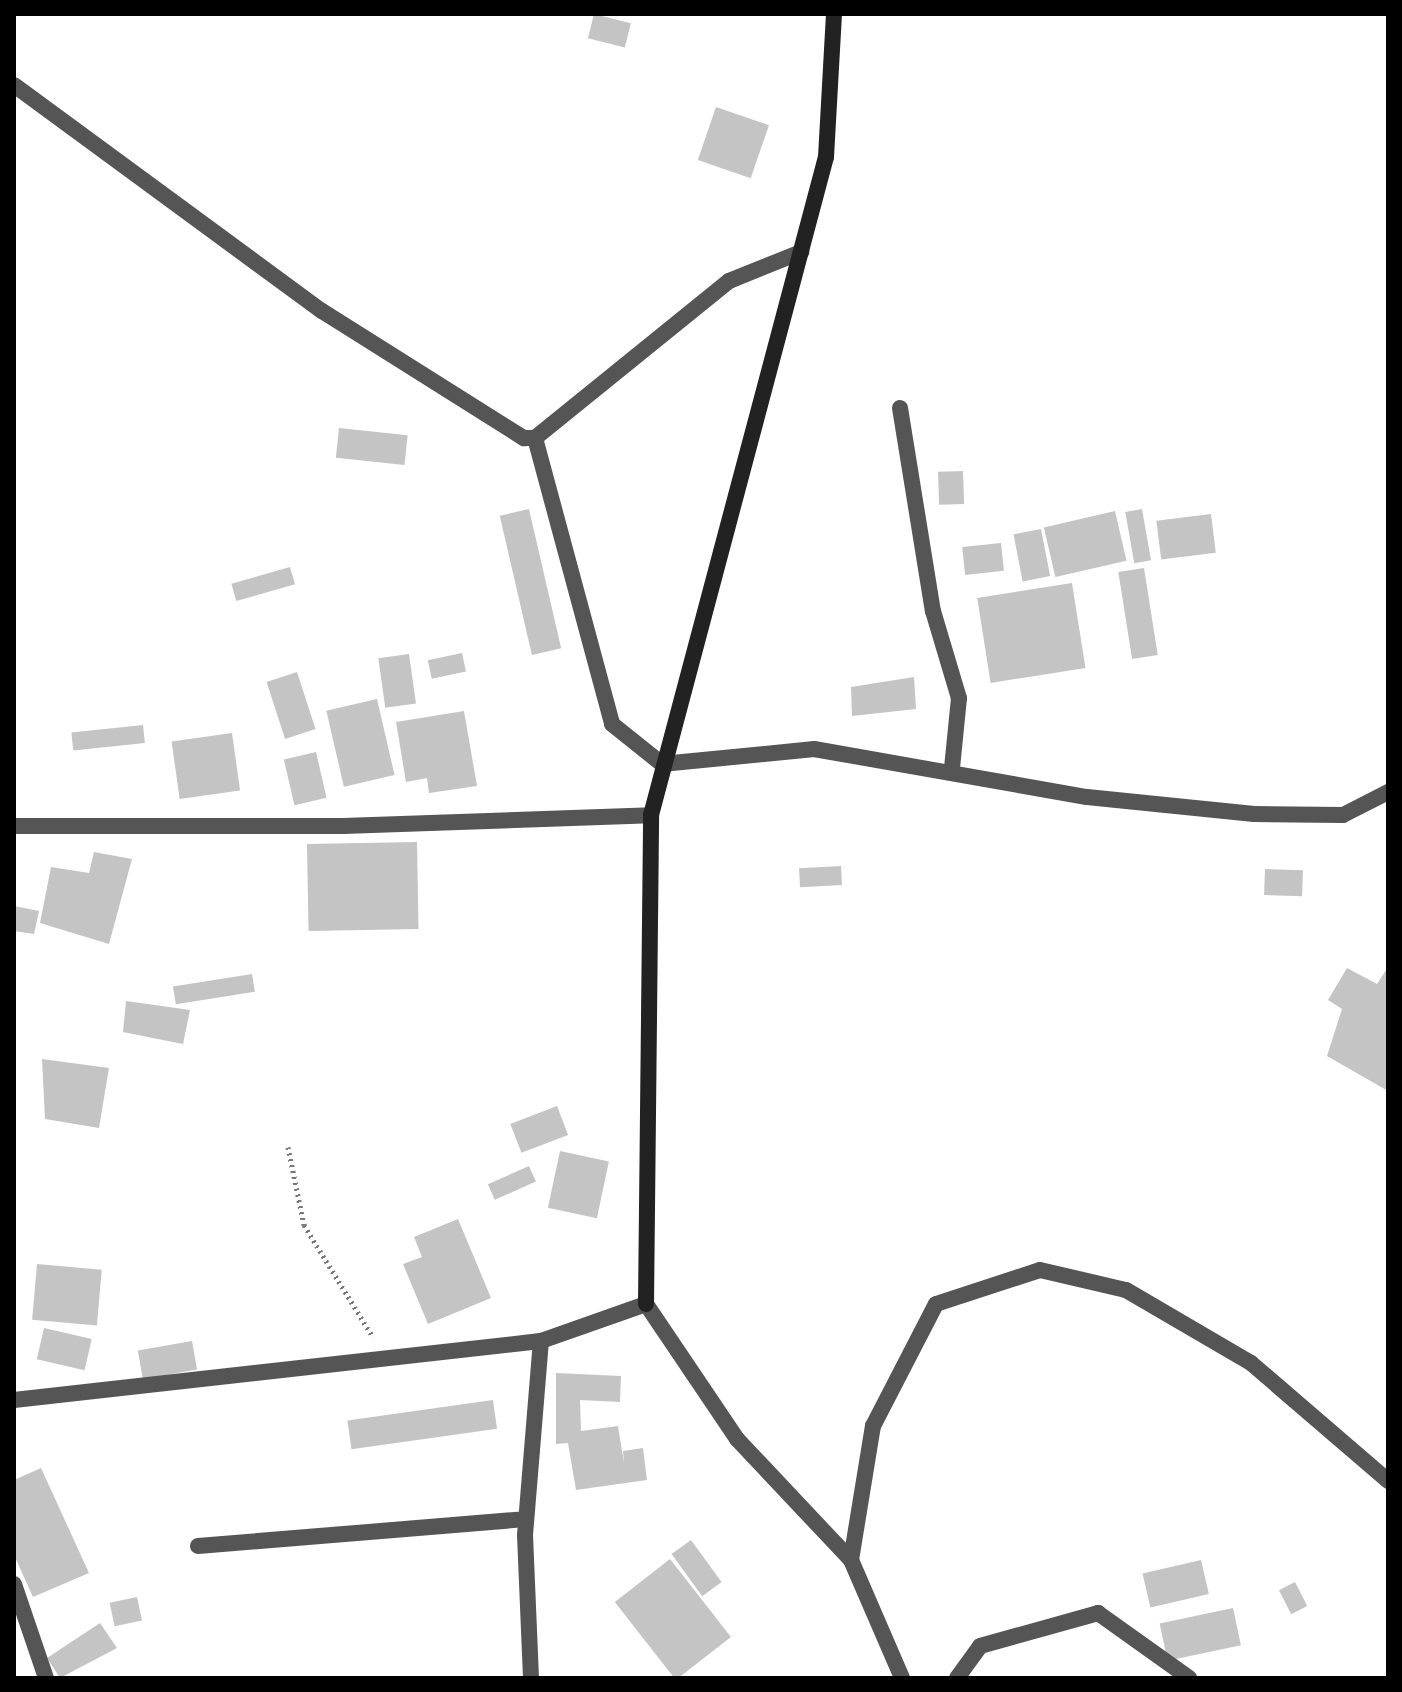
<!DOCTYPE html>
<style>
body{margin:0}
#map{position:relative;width:1402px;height:1692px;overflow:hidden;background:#fff;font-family:"Nunito Sans",sans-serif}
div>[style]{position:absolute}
.building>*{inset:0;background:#c4c4c4;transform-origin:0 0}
.path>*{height:5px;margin-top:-2.5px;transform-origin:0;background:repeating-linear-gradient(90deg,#777 0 2px,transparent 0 6px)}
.street>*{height:16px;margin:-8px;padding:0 8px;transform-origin:8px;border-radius:8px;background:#555}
.secondary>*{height:16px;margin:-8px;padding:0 8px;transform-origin:8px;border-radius:8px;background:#222}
span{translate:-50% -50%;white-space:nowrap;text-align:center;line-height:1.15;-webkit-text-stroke:7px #fff;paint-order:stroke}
.frame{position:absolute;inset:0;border:16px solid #000;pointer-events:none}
</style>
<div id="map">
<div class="building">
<div style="left:594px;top:14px;width:38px;height:25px;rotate:14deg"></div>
<div style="left:716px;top:107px;width:56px;height:56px;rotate:19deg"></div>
<div style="left:339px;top:428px;width:69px;height:30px;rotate:6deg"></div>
<div style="left:963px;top:471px;width:33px;height:25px;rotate:88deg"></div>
<div style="left:529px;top:509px;width:143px;height:30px;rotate:77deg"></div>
<div style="left:1142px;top:509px;width:52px;height:17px;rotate:80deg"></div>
<div style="left:1115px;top:511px;width:51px;height:73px;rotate:77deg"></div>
<div style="left:1211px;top:514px;width:39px;height:55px;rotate:83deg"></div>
<div style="left:1041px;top:529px;width:48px;height:28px;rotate:79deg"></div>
<div style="left:1001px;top:543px;width:28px;height:39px;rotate:84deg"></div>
<div style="left:290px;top:567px;width:18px;height:61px;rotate:74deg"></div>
<div style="left:1144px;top:568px;width:88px;height:26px;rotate:81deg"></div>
<div style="left:1072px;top:583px;width:86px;height:96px;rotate:81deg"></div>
<div style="left:462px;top:653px;width:19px;height:35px;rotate:78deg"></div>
<div style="left:409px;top:654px;width:50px;height:31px;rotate:82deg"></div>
<div style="left:297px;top:672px;width:60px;height:32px;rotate:72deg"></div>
<div style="clip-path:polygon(914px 677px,916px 709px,852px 716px,851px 687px)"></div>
<div style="left:377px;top:699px;width:78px;height:52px;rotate:77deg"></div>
<div style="clip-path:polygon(464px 711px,477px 786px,429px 793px,427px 778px,406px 782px,396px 722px)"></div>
<div style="left:143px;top:725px;width:18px;height:72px;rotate:84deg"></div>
<div style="left:232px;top:733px;width:58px;height:61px;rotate:82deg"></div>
<div style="left:316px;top:752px;width:47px;height:33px;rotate:77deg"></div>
<div style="left:417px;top:842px;width:87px;height:110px;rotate:89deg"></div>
<div style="clip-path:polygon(94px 852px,132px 859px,109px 944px,40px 923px,51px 867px,89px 873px)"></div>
<div style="left:841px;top:866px;width:19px;height:42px;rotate:87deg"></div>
<div style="left:1265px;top:869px;width:38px;height:26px;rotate:2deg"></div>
<div style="clip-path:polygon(14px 906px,39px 911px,34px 934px,14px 931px)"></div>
<div style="clip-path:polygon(1388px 967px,1388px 1091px,1327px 1056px,1342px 1009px,1328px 1000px,1347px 968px,1377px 984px)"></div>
<div style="left:252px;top:974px;width:18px;height:80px;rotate:81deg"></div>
<div style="clip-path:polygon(126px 1001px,190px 1010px,183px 1044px,123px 1032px)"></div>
<div style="clip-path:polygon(42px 1059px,109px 1068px,99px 1128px,45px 1119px)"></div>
<div style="left:557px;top:1106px;width:31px;height:50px;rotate:69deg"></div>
<div style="left:560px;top:1151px;width:50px;height:58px;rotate:12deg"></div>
<div style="left:529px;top:1166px;width:17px;height:45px;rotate:66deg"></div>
<div style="clip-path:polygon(458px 1219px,491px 1298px,428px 1324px,403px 1264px,422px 1257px,414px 1237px)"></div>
<div style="left:37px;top:1264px;width:65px;height:56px;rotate:5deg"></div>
<div style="left:44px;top:1328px;width:49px;height:32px;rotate:13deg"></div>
<div style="left:192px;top:1341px;width:29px;height:55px;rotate:80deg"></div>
<div style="clip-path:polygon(556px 1373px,621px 1376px,620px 1402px,580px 1400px,581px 1431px,618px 1426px,624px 1463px,623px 1451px,643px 1448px,647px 1480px,576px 1490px,568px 1443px,556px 1444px)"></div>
<div style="left:493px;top:1400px;width:29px;height:147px;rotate:82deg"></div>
<div style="clip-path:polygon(41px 1468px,89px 1573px,33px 1597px,14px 1555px,14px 1480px)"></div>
<div style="left:691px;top:1540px;width:52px;height:24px;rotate:54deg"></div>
<div style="left:670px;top:1559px;width:99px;height:70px;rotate:52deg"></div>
<div style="left:1201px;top:1560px;width:35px;height:60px;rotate:77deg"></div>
<div style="left:1295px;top:1582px;width:27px;height:18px;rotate:63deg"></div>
<div style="left:137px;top:1597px;width:24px;height:28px;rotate:78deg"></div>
<div style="left:1233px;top:1608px;width:38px;height:75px;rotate:78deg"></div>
<div style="clip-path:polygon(100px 1623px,117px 1648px,60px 1678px,47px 1658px)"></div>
</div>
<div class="path">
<div style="left:288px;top:1147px;width:80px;rotate:78.4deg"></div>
<div style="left:304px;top:1225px;width:132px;rotate:58.4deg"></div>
</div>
<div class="street">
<div style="left:14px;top:85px;width:382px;rotate:36.3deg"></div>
<div style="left:322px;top:311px;width:239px;rotate:32.2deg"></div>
<div style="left:524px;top:438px;width:11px"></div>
<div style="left:535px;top:438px;width:250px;rotate:-39deg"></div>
<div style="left:729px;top:281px;width:78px;rotate:-21.9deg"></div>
<div style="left:900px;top:408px;width:206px;rotate:80.8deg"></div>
<div style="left:933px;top:611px;width:91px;rotate:73.4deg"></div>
<div style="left:959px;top:698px;width:70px;rotate:95.7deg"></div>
<div style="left:535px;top:438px;width:296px;rotate:74.9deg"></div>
<div style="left:612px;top:724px;width:64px;rotate:38.7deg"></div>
<div style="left:662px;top:764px;width:153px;rotate:-5.6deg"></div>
<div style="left:814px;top:749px;width:277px;rotate:10deg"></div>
<div style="left:1087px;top:797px;width:168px;rotate:5.8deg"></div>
<div style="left:1254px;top:814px;width:89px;rotate:0.6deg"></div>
<div style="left:1343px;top:815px;width:51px;rotate:-27.1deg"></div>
<div style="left:14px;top:826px;width:329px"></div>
<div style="left:343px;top:826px;width:308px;rotate:-2deg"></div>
<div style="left:14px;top:1400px;width:530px;rotate:-6.39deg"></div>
<div style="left:541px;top:1341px;width:111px;rotate:-19.4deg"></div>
<div style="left:646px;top:1304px;width:163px;rotate:56deg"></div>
<div style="left:737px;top:1439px;width:166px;rotate:46.7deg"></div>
<div style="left:851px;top:1560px;width:129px;rotate:66.6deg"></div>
<div style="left:198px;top:1546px;width:328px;rotate:-4.7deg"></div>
<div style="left:851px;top:1560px;width:136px;rotate:-80.7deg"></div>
<div style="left:873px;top:1426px;width:137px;rotate:-62.7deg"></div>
<div style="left:936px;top:1304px;width:109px;rotate:-18.1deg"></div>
<div style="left:1040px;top:1270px;width:88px;rotate:13.1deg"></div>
<div style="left:1126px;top:1290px;width:145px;rotate:30.3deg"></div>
<div style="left:1251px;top:1363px;width:181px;rotate:40.7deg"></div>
<div style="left:14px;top:1584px;width:99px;rotate:71.2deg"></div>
<div style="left:531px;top:1678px;width:143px;rotate:-92.4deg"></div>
<div style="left:525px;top:1535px;width:195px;rotate:-85.3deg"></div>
<div style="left:957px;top:1678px;width:39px;rotate:-54deg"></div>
<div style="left:980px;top:1646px;width:123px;rotate:-15.6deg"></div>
<div style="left:1098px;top:1613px;width:112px;rotate:35.5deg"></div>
</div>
<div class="secondary">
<div style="left:646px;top:1304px;width:489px;rotate:-89.4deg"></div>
<div style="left:651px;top:815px;width:681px;rotate:-75.11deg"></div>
<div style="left:826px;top:157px;width:143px;rotate:-86.8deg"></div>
</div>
<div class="frame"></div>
</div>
